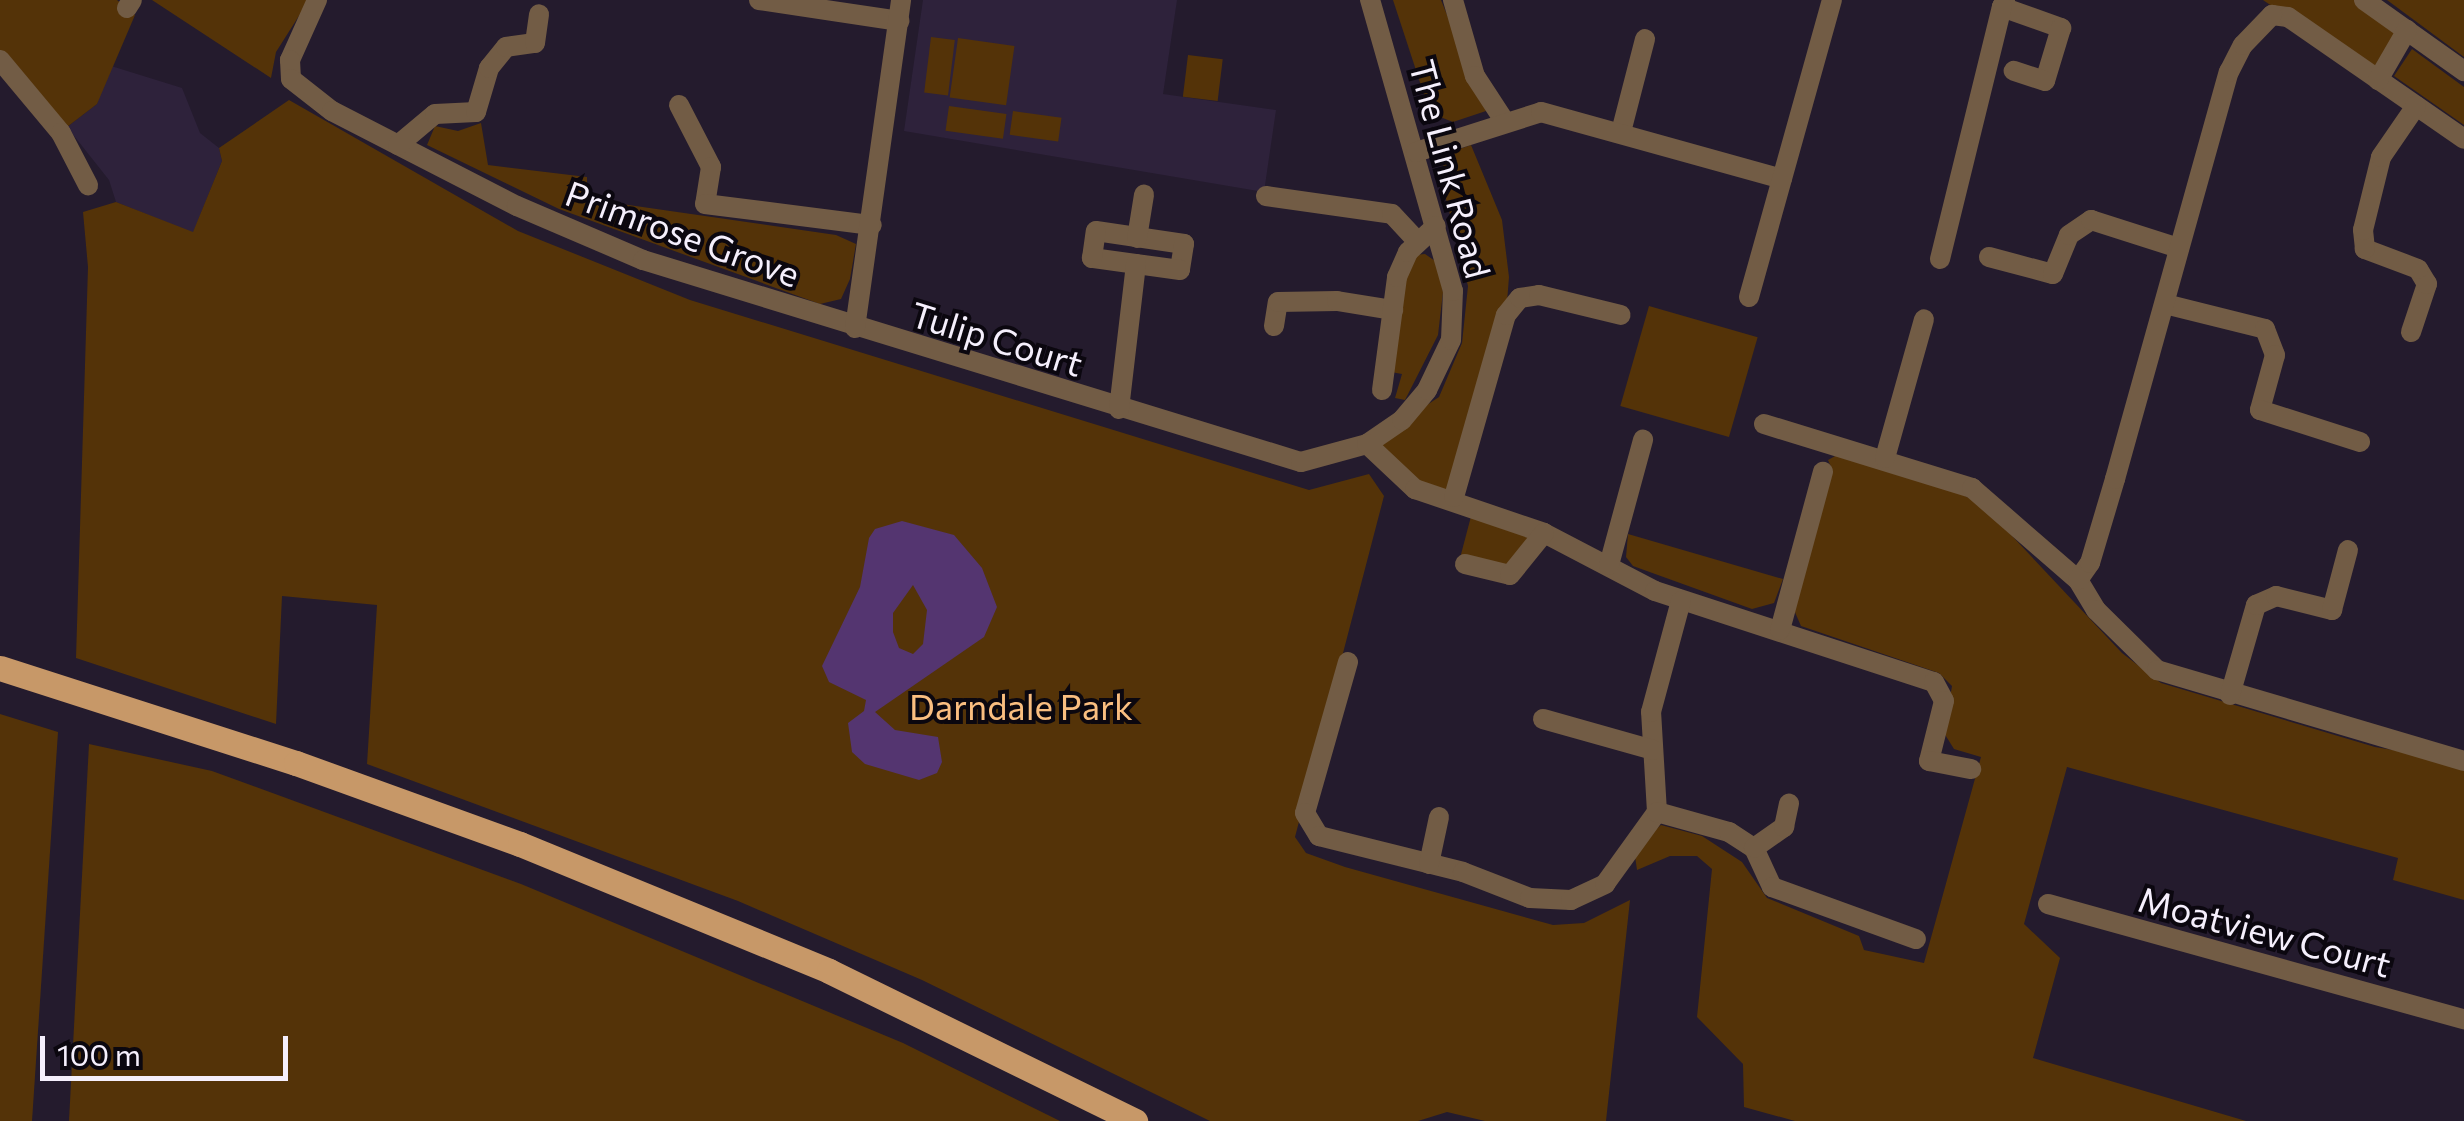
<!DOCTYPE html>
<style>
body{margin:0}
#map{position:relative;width:2464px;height:1121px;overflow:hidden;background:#241b2d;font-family:Commissioner,sans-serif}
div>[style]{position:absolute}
.built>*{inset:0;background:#2e223b}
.green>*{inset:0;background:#543308;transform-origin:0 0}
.water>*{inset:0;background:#543570}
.minor>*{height:20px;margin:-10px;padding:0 10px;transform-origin:10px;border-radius:10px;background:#725c45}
.major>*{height:25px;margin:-12.5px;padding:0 12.5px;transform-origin:12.5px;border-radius:12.5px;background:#c79868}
span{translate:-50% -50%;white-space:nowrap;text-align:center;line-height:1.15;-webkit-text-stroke:8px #0b070f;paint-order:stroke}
.street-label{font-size:35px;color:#f5effc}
.park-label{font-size:35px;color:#fabe80}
.scale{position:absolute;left:40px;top:1036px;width:248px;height:45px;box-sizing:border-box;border:5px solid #f5effc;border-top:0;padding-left:12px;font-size:30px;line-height:35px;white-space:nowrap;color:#f5effc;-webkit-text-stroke:8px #0b070f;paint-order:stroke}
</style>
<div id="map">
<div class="built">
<div style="clip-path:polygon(923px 0,1177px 0,1163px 94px,1276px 110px,1264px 192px,904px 131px)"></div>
<div style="clip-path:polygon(108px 65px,182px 88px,200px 133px,219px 148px,222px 161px,193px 233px,116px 202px,109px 180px,67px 127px,97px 104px)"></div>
</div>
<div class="green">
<div style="clip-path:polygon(0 0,117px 0,135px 15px,97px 104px,67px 127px,0 52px)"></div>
<div style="clip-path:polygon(152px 0,309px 0,276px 52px,271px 78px)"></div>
<div style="clip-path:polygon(1393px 0,1441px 0,1486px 111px,1453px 122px,1430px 113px)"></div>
<div style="clip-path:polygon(2263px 0,2361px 0,2403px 28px,2374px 77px)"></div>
<div style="clip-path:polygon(2387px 0,2464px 0,2464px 57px)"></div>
<div style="left:931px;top:37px;width:24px;height:56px;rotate:7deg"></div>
<div style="left:958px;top:38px;width:57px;height:60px;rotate:8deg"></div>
<div style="clip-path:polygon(2412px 49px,2464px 87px,2464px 125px,2394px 76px)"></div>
<div style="left:1188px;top:55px;width:35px;height:42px;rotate:7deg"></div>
<div style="clip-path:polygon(289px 100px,518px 231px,690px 300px,1309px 490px,1369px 474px,1384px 496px,1295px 837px,1306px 853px,1345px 867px,1553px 925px,1584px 923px,1630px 900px,1606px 1121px,1485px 1121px,1447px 1112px,1418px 1121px,1210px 1121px,922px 980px,738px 901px,367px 764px,377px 605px,282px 596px,276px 724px,76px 658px,88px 267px,83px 212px,116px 202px,193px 232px,222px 161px,219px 148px)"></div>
<div style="left:949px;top:106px;width:58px;height:25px;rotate:8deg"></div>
<div style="left:1013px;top:111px;width:49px;height:24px;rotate:8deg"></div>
<div style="clip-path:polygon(481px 123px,488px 165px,587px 177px,587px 199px,836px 235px,856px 244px,850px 279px,841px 299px,820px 304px,559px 209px,427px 145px,435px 126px,458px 131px)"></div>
<div style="clip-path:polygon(1471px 145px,1502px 220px,1509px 277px,1506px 315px,1454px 497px,1415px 489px,1368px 444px,1439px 397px,1462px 343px,1468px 286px,1440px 175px,1448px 153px)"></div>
<div style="clip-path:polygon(1425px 254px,1438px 263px,1443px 292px,1438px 335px,1405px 400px,1395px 398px,1402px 374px,1391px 372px,1405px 279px,1415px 255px)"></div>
<div style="left:1649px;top:306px;width:113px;height:104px;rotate:16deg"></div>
<div style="clip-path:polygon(1837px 455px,1947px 487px,1983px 505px,2122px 653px,2161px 683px,2375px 747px,2464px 762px,2464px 900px,2393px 880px,2398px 858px,2067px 767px,2024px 924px,2060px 958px,2033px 1058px,2246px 1121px,1795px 1121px,1744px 1107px,1743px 1064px,1697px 1017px,1712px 869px,1697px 856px,1670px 856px,1637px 870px,1635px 856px,1647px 837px,1661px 825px,1702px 836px,1742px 862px,1767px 898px,1859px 936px,1864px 950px,1924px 963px,1981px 757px,1954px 749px,1944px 733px,1952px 686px,1939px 673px,1801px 626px,1794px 610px,1832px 469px,1828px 460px)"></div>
<div style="clip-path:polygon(1474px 505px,1544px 533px,1510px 575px,1459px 562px)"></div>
<div style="clip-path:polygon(1628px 534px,1783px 579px,1774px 603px,1752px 609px,1633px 566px,1626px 557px)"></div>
<div style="clip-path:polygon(0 714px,58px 732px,32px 1121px,0 1121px)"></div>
<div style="clip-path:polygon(89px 744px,212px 771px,521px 884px,903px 1043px,1060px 1121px,69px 1121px)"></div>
</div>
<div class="water">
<div style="clip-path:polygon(evenodd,902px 521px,954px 535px,982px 568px,997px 607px,984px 637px,875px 712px,895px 730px,938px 737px,942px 762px,937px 773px,919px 780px,865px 764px,852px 752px,848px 723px,864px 711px,866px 700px,829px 682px,822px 666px,860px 587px,869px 538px,875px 529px,902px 521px,913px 585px,927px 610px,923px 644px,913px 654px,899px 648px,893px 632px,893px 613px,913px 585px)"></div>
</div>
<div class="minor">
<div style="left:317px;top:0;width:66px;rotate:114.2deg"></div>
<div style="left:290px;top:60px;width:19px;rotate:87deg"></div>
<div style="left:291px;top:79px;width:52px;rotate:38deg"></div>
<div style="left:332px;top:111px;width:208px;rotate:27.2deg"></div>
<div style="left:517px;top:206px;width:137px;rotate:23.2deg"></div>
<div style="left:643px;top:260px;width:688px;rotate:17.07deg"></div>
<div style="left:1301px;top:462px;width:68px;rotate:-15.3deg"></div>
<div style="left:1367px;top:444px;width:42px;rotate:-34.4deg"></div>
<div style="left:1402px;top:420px;width:39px;rotate:-50deg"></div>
<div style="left:1427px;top:390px;width:55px;rotate:-64.4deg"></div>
<div style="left:1451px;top:340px;width:49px;rotate:-87.7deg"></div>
<div style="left:1453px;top:291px;width:303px;rotate:-105.9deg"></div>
<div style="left:759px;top:0;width:142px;rotate:8.5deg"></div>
<div style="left:1453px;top:0;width:79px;rotate:73.9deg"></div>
<div style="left:1475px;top:76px;width:55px;rotate:56.9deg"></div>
<div style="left:2005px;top:0;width:8px;rotate:113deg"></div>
<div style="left:2002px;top:7px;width:63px;rotate:19.6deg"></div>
<div style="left:2061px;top:28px;width:55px;rotate:106.8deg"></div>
<div style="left:2045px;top:81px;width:33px;rotate:-162deg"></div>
<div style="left:2364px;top:0;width:123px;rotate:35.4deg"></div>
<div style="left:127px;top:8px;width:9px;rotate:-58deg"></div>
<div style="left:2272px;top:15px;width:16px;rotate:7deg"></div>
<div style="left:2288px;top:17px;width:214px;rotate:34.7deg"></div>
<div style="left:0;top:60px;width:95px;rotate:50.1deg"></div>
<div style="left:61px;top:133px;width:59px;rotate:62.6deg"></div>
<div style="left:2378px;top:80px;width:58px;rotate:-59.9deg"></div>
<div style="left:679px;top:105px;width:70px;rotate:62.7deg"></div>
<div style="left:711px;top:167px;width:37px;rotate:99deg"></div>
<div style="left:705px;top:204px;width:168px;rotate:7.2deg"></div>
<div style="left:1621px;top:132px;width:96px;rotate:-75.5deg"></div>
<div style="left:398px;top:145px;width:48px;rotate:-40deg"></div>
<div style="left:435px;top:114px;width:41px;rotate:-2.8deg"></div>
<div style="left:476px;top:112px;width:46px;rotate:-73.5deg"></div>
<div style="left:489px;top:68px;width:27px;rotate:-51deg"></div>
<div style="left:506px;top:47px;width:29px;rotate:-8deg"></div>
<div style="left:535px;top:43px;width:29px;rotate:-82deg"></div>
<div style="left:1416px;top:152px;width:131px;rotate:-17.7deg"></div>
<div style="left:1541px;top:112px;width:250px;rotate:15.5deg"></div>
<div style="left:1266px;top:196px;width:127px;rotate:8.1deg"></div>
<div style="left:1392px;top:214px;width:37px;rotate:47deg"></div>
<div style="left:1096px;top:231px;width:89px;rotate:8.4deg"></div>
<div style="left:1184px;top:244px;width:26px;rotate:99deg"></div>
<div style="left:1180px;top:270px;width:89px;rotate:-172.2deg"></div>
<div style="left:1092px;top:258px;width:27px;rotate:-82deg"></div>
<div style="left:1137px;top:238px;width:44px;rotate:-80.8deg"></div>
<div style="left:1989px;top:257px;width:66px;rotate:14.9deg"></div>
<div style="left:2053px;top:274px;width:42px;rotate:-67.7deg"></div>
<div style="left:2069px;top:235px;width:27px;rotate:-34deg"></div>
<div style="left:2091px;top:220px;width:92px;rotate:17.7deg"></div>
<div style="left:1940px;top:259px;width:260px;rotate:-76.2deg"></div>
<div style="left:1749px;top:297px;width:308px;rotate:-74.4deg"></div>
<div style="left:2165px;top:304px;width:103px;rotate:14deg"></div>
<div style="left:2265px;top:329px;width:28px;rotate:69deg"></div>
<div style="left:2275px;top:355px;width:57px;rotate:105.3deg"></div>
<div style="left:2260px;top:410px;width:105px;rotate:17.7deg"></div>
<div style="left:1274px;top:326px;width:24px;rotate:-81deg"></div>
<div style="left:1278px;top:302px;width:59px;rotate:-1deg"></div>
<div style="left:1337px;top:301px;width:57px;rotate:9.1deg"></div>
<div style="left:855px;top:328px;width:331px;rotate:-82deg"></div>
<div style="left:2411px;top:332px;width:51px;rotate:-71.6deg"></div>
<div style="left:2427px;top:284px;width:17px;rotate:-121deg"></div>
<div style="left:2418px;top:269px;width:57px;rotate:-159.3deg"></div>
<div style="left:2365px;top:249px;width:19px;rotate:-96deg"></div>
<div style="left:2363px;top:230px;width:75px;rotate:-76.1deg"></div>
<div style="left:2381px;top:157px;width:62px;rotate:-55.5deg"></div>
<div style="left:1382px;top:390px;width:114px;rotate:-82.4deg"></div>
<div style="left:1397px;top:277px;width:27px;rotate:-66deg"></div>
<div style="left:1408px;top:252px;width:38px;rotate:-43deg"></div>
<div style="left:1119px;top:409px;width:146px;rotate:-83.3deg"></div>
<div style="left:1764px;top:424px;width:218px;rotate:17.1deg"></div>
<div style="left:1972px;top:488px;width:140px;rotate:41deg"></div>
<div style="left:2078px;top:580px;width:35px;rotate:59deg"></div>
<div style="left:2096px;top:610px;width:86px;rotate:44.5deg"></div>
<div style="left:2157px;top:670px;width:320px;rotate:16.5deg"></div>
<div style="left:1367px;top:444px;width:66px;rotate:43.2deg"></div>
<div style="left:1415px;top:489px;width:136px;rotate:18.8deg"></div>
<div style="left:1544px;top:533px;width:125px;rotate:27.6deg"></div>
<div style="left:1655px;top:591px;width:293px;rotate:18.1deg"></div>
<div style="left:1934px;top:682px;width:21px;rotate:62deg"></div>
<div style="left:1944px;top:701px;width:62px;rotate:104deg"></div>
<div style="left:1929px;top:761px;width:43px;rotate:10.8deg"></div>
<div style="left:1885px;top:458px;width:144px;rotate:-74.3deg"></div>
<div style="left:1454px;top:497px;width:189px;rotate:-74.1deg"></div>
<div style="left:1506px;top:315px;width:22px;rotate:-51deg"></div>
<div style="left:1520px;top:298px;width:19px;rotate:-9deg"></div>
<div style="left:1539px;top:295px;width:84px;rotate:13.7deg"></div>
<div style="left:1465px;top:564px;width:46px;rotate:13.7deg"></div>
<div style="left:1510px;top:575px;width:54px;rotate:-51deg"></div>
<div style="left:1609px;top:565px;width:130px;rotate:-74.8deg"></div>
<div style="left:2078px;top:580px;width:21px;rotate:-55deg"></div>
<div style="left:2090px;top:563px;width:88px;rotate:-73.4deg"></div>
<div style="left:2115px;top:479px;width:423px;rotate:-74.4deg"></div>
<div style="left:2229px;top:72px;width:30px;rotate:-63deg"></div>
<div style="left:2243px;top:45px;width:42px;rotate:-46deg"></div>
<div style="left:1780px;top:630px;width:164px;rotate:-74.8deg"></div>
<div style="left:1348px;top:662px;width:157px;rotate:105.9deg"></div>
<div style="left:1305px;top:813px;width:27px;rotate:59deg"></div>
<div style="left:1319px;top:836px;width:148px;rotate:14deg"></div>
<div style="left:1463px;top:872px;width:72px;rotate:21.2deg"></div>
<div style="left:1530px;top:898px;width:41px;rotate:2.8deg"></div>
<div style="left:1571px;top:900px;width:38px;rotate:-25deg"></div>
<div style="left:1605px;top:884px;width:89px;rotate:-54.2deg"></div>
<div style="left:1657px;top:812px;width:100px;rotate:-93.4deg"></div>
<div style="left:1651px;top:712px;width:115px;rotate:-74.9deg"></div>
<div style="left:2230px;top:695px;width:94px;rotate:-73.9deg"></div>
<div style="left:2256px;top:605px;width:22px;rotate:-24deg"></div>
<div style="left:2276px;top:596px;width:58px;rotate:14deg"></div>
<div style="left:2332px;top:610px;width:62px;rotate:-75.1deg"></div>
<div style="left:1543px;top:719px;width:114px;rotate:15.7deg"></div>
<div style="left:1657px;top:812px;width:75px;rotate:15.5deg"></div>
<div style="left:1729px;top:832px;width:30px;rotate:33deg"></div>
<div style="left:1754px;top:848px;width:43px;rotate:65.2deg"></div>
<div style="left:1772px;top:887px;width:153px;rotate:19.9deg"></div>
<div style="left:1754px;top:848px;width:37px;rotate:-35deg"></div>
<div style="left:1784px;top:827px;width:24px;rotate:-78deg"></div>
<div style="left:1429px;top:864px;width:48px;rotate:-78deg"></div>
<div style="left:2048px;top:904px;width:432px;rotate:15.5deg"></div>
</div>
<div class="major">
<div style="left:0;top:668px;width:311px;rotate:17.8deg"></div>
<div style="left:296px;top:763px;width:238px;rotate:19.9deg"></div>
<div style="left:520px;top:844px;width:334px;rotate:22.3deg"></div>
<div style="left:829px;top:971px;width:341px;rotate:26.1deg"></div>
</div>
<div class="street-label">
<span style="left:1451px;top:169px;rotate:75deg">The Link Road</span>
<span style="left:683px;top:233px;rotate:20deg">Primrose Grove</span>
<span style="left:997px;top:338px;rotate:17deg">Tulip Court</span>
<span style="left:2265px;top:931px;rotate:15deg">Moatview Court</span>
</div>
<div class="park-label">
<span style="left:1021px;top:706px">Darndale Park</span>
</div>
<div class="scale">100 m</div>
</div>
